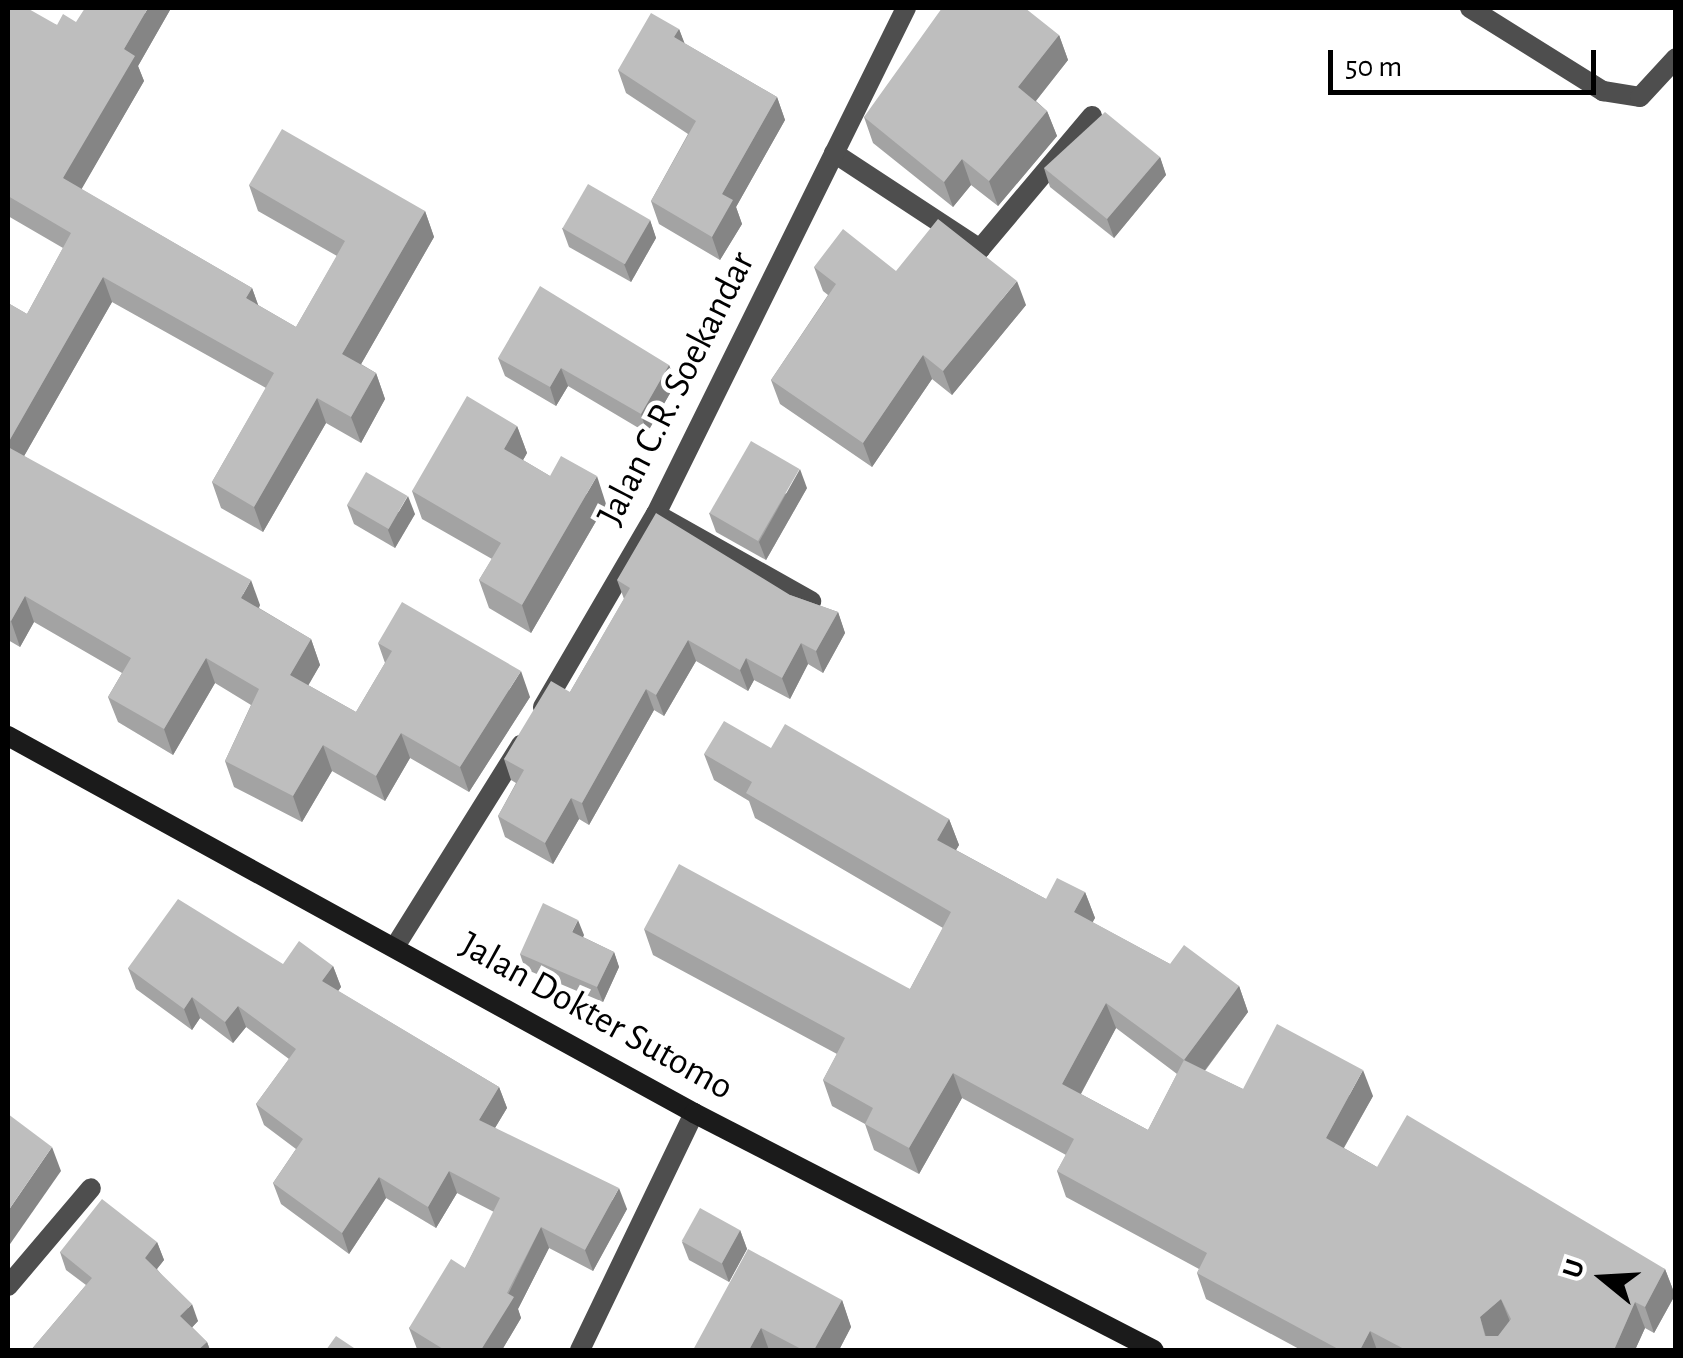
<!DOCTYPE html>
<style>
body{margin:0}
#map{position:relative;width:1683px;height:1358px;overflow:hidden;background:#fff;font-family:"Alegreya Sans",sans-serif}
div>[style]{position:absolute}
.service>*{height:20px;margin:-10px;padding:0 10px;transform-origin:10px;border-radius:10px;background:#4e4e4e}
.minor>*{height:20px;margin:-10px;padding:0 10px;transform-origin:10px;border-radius:10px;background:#4e4e4e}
.secondary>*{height:20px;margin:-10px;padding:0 10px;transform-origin:10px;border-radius:10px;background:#1b1b1b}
.wall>*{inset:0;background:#a3a3a3}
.shaded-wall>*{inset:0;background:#858585}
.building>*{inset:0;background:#bebebe;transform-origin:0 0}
span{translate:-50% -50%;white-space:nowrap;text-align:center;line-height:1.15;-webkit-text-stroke:9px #fff;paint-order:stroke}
.street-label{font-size:38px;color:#000}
.frame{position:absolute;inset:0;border:10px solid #000;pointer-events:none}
.north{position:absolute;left:1553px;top:1228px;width:100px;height:100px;-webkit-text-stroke:8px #fff;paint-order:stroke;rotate:288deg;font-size:28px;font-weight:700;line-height:40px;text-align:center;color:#000}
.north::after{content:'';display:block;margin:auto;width:35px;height:45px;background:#000;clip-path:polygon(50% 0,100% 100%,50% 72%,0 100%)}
.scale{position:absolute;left:1328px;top:50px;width:268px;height:45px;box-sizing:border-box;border:5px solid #000;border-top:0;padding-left:12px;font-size:30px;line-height:35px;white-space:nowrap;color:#000;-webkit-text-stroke:8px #fff;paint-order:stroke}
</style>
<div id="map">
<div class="service">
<div style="left:1470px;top:8px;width:157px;rotate:32deg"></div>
<div style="left:1603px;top:91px;width:37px;rotate:9deg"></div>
<div style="left:1640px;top:97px;width:53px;rotate:-47.3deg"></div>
<div style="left:834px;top:153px;width:175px;rotate:33.3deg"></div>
<div style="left:980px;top:249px;width:174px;rotate:-49.9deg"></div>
<div style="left:656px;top:514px;width:178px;rotate:29.3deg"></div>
</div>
<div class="minor">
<div style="left:543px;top:707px;width:224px;rotate:-59.7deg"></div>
<div style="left:656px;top:514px;width:564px;rotate:-63.71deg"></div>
<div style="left:396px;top:945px;width:236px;rotate:-58deg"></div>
<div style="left:8px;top:1286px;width:128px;rotate:-49.7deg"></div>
<div style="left:580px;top:1350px;width:263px;rotate:-64.3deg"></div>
</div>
<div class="secondary">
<div style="left:8px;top:736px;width:783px;rotate:28.79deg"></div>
<div style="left:694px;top:1113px;width:517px;rotate:27.26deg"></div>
</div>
<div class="wall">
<div style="clip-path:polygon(8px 8px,57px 25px,170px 10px,138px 66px,144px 81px,81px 189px,252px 288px,258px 305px,296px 327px,337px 256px,258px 211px,249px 185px,425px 211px,434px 237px,361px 364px,376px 373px,385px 399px,361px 443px,326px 423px,263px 532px,221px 508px,212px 482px,266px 388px,112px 302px,24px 456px,260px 605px,259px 608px,311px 639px,320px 665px,308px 685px,356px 712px,385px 663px,378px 643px,530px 697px,469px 792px,410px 758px,385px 801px,332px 771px,302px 822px,234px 787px,225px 761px,251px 705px,215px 683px,173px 755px,118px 722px,108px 697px,122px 673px,34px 622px,20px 647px,8px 640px,8px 303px,27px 314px,63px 248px,8px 216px)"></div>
<div style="clip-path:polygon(679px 29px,684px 43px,777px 97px,785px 120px,736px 207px,742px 224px,720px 260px,659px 224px,651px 201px,688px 134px,626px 93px,618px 70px)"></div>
<div style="clip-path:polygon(1059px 35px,1068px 60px,1036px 101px,1047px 111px,1057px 136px,998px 206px,971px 185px,953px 207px,873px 143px,864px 117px)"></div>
<div style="clip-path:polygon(1160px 157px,1166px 175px,1114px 238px,1050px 187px,1044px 168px)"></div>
<div style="clip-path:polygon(650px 220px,656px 238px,631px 282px,569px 247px,562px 228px)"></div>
<div style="clip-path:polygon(814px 267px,1026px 305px,952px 395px,932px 379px,872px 467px,780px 404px,771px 380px,828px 295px,823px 291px)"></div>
<div style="clip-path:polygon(498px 358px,669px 365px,676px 383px,647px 433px,568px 386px,556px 406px,505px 376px)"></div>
<div style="clip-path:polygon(517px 426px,527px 453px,523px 460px,550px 476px,606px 504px,531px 633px,489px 608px,479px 580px,492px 559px,422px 519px,412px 491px)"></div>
<div style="clip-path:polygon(807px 488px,766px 560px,716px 532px,709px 513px)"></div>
<div style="clip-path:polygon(347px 505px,415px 514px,395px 548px,354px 524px)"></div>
<div style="clip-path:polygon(617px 580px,790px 595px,838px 612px,845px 633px,823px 673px,808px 664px,790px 699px,754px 680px,748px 691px,696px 661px,664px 716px,654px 710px,589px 825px,579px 819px,553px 864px,505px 837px,498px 816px,516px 783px,511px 780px,504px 759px,570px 692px,624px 599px)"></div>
<div style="clip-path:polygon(evenodd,771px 748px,949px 819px,959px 845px,956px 850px,1046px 899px,1085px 892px,1095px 918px,1092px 922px,1170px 964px,1239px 986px,1248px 1012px,1205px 1071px,1243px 1089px,1373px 1096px,1344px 1148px,1377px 1167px,1665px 1269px,1675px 1295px,1654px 1333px,1645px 1328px,1635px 1350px,1301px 1350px,1206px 1299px,1197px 1273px,1199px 1269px,1066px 1197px,1057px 1171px,1066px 1155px,962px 1098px,919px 1174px,874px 1150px,865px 1124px,832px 1106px,823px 1080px,837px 1054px,653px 955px,644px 929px,910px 989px,943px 928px,755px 818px,749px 801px,714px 780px,704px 754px,771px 748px,1116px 1028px,1177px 1074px,1148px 1130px,1081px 1094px,1116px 1028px)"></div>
<div style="clip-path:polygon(584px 935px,583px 937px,614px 952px,619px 967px,603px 1002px,525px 969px,520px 954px)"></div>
<div style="clip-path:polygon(283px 964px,333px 966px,341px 987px,338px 991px,499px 1087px,507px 1108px,495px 1128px,627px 1209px,593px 1271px,549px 1248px,518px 1309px,521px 1318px,502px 1350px,419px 1350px,417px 1349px,409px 1328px,465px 1268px,494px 1212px,457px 1193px,436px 1228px,386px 1198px,349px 1254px,281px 1204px,273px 1183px,296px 1149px,264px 1125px,256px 1104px,289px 1059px,246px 1027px,233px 1043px,200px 1018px,192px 1030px,136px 989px,128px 968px)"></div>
<div style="clip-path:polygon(740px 1230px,747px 1249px,729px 1282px,689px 1260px,682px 1242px)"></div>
<div style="clip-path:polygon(157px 1242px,164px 1260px,157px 1269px,198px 1321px,192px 1327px,207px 1342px,210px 1350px,31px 1350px,86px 1285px,66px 1270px,60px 1252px)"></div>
<div style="clip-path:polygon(842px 1300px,851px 1327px,839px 1350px,693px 1350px)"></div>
</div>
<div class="shaded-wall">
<div style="clip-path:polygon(148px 8px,169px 8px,170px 10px,138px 66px,144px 81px,73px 204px,63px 178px,124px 49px)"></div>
<div style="clip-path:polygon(679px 29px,688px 52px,674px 37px)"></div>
<div style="clip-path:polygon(1059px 35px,1068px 60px,1027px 112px,1018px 87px)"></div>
<div style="clip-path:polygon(777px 97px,785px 120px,736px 207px,742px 224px,720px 260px,712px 237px,722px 194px)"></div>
<div style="clip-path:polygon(1047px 111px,1057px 136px,998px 206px,989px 181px)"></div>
<div style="clip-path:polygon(1160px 157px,1166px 175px,1114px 238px,1107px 219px)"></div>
<div style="clip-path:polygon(962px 159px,971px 185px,953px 207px,944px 182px)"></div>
<div style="clip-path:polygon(425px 211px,434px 237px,352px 380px,342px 354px)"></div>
<div style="clip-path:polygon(650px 220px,656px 238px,631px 282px,624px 264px)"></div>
<div style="clip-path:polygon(103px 277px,112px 302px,15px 472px,8px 452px,8px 443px)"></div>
<div style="clip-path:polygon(1017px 281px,1026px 305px,952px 395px,943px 371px)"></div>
<div style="clip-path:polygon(252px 288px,261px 313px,246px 298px)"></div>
<div style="clip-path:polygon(923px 355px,932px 379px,872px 467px,863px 443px)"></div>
<div style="clip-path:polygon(669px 365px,676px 383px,647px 433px,641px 414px)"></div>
<div style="clip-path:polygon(561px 368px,568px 386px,556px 406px,550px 387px)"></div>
<div style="clip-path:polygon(376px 373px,385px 399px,361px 443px,351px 417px)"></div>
<div style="clip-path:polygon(317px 398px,326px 423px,263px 532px,254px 507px)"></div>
<div style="clip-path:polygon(517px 426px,527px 453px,514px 476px,504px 449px)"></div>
<div style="clip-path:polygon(800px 469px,807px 488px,766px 560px,759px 542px)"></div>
<div style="clip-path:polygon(597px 476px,606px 504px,531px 633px,522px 605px)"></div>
<div style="clip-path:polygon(408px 496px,415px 514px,395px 548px,388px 530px)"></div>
<div style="clip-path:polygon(251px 580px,260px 605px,250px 623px,241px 598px)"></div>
<div style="clip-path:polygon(25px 596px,34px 622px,20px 647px,11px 621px)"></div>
<div style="clip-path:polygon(838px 612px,845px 633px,823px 673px,816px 651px)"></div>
<div style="clip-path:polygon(311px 639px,320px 665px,300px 700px,290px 675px)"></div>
<div style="clip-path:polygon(688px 640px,696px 661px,664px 716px,656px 695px)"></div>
<div style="clip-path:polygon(801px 643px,808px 664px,790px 699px,782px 678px)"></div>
<div style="clip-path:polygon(206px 658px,215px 683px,173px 755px,164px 729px)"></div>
<div style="clip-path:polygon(746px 658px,754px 680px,748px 691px,740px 670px)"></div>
<div style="clip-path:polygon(521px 671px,530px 697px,469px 792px,460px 767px)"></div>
<div style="clip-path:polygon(646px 689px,654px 710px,589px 825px,582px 803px)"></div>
<div style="clip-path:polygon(401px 733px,410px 758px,385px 801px,376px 776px)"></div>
<div style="clip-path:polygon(323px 745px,332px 771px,302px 822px,293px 796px)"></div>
<div style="clip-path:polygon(571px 798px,579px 819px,553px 864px,545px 843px)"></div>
<div style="clip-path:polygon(949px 819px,959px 845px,947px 865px,937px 840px)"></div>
<div style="clip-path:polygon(1085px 892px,1095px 918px,1084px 938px,1074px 912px)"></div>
<div style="clip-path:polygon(578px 920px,584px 935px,578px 947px,572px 932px)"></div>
<div style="clip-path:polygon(614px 952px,619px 967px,603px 1002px,597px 987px)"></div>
<div style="clip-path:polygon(333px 966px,341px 987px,330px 1002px,322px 981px)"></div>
<div style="clip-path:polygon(1239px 986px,1248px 1012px,1193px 1086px,1184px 1060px)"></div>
<div style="clip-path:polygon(192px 997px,200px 1018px,192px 1030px,184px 1009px)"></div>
<div style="clip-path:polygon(1106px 1003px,1116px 1028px,1072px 1110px,1062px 1084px)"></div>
<div style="clip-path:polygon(238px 1006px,246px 1027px,233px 1043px,225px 1022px)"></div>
<div style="clip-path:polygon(1363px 1070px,1373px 1096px,1335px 1163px,1326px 1138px)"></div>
<div style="clip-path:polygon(953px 1073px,962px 1098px,919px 1174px,909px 1148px)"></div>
<div style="clip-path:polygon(499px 1087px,507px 1108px,487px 1141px,479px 1120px)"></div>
<div style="clip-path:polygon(52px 1147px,61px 1171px,8px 1247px,8px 1211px)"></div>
<div style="clip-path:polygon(449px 1171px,457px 1193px,436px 1228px,428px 1207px)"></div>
<div style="clip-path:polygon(379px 1177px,386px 1198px,349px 1254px,342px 1233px)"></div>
<div style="clip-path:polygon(619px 1188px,627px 1209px,593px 1271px,585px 1250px)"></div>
<div style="clip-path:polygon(541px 1227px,549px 1248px,518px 1309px,521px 1318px,502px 1350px,481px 1350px)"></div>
<div style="clip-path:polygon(740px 1230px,747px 1249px,729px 1282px,722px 1263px)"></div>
<div style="clip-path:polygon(157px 1242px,164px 1260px,152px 1275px,145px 1258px)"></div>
<div style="clip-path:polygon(1665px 1269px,1675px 1295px,1654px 1333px,1645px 1307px)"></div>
<div style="clip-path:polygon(1501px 1299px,1511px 1324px,1490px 1350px,1480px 1317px)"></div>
<div style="clip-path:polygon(842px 1300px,851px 1327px,839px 1350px,814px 1350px)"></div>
<div style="clip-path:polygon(1635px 1302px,1645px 1328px,1635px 1350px,1614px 1350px)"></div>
<div style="clip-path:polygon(192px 1304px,198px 1321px,187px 1333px,180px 1316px)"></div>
<div style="clip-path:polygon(761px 1328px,769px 1350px,749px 1350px)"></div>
<div style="clip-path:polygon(1370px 1331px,1377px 1350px,1360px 1350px)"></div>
<div style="clip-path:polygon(207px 1342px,210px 1350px,198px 1350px)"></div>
</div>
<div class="building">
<div style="clip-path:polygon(8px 8px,27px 8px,57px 25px,63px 14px,76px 22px,85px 8px,148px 8px,124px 49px,135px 56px,63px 178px,252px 288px,246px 298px,296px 327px,345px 241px,249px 185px,282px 129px,425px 211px,342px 354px,376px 373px,351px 417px,317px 398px,254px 507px,212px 482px,274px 373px,103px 277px,8px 443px,8px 303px,27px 314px,71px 233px,8px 196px)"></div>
<div style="clip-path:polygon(942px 8px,1025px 8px,1059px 35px,1018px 87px,1047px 111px,989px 181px,962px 159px,944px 182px,864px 117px)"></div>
<div style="clip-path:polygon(651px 13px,679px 29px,674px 37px,777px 97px,722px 194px,733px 200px,712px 237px,651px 201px,696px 121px,618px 70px)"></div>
<div style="clip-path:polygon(1105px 112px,1160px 157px,1107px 219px,1044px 168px)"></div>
<div style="left:588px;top:184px;width:72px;height:51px;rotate:30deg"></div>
<div style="clip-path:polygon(938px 219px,1017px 281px,943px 371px,923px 355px,863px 443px,771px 380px,836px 284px,814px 267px,843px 229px,896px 271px)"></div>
<div style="clip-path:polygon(540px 286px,669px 365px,641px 414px,561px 368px,550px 387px,498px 358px)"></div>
<div style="clip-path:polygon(467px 396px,517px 426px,504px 449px,550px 476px,561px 456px,597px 476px,522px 605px,479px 580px,501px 543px,412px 491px)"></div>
<div style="left:751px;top:441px;width:56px;height:83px;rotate:30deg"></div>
<div style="clip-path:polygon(8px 447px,251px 580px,241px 598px,311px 639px,290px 675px,356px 712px,392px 651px,378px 643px,402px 602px,521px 671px,460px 767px,401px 733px,376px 776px,323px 745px,293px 796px,225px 761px,259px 689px,206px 658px,164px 729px,108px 697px,131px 658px,25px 596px,11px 621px,8px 619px)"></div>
<div style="left:366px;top:472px;width:48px;height:38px;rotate:30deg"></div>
<div style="clip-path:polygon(656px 513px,790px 595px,838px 612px,816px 651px,801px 643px,782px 678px,746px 658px,740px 670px,688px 640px,656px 695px,646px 689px,582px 803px,571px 798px,545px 843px,498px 816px,524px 770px,504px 759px,551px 681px,570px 692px,630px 588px,617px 580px)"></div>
<div style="clip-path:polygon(evenodd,724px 721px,771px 748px,785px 724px,949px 819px,937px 840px,1046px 899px,1057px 878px,1085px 892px,1074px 912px,1170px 964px,1184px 945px,1239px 986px,1184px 1060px,1243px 1089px,1277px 1024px,1363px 1070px,1326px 1138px,1377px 1167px,1407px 1115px,1665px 1269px,1645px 1307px,1635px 1302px,1614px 1350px,1406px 1350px,1370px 1331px,1360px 1350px,1340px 1350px,1197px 1273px,1207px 1253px,1057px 1171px,1074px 1139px,953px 1073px,909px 1148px,865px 1124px,873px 1108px,823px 1080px,845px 1038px,644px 929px,679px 864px,910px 989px,951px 912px,746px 793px,752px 782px,704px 754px,724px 721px,1106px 1003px,1184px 1060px,1148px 1130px,1062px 1084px,1106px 1003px,724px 721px,1501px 1299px,1511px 1319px,1498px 1336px,1485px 1336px,1480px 1317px,1501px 1299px)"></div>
<div style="clip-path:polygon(178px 899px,283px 964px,299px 941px,333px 966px,322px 981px,499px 1087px,479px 1120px,619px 1188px,585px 1250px,541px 1227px,507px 1293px,514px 1297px,481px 1350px,442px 1350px,443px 1349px,409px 1328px,451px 1259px,465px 1268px,500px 1198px,449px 1171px,428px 1207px,379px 1177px,342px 1233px,273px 1183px,303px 1139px,256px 1104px,296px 1049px,238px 1006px,225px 1022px,192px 997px,184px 1009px,128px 968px)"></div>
<div style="clip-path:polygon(543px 903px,578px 920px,572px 932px,614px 952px,597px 987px,520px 954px)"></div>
<div style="clip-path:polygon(8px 1114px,52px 1147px,8px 1211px)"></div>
<div style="clip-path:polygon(102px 1199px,157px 1242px,145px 1258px,192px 1304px,180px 1316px,207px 1342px,198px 1350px,31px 1350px,92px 1278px,60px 1252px)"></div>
<div style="left:700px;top:1208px;width:46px;height:38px;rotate:29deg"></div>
<div style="clip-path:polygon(748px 1249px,842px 1300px,814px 1350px,803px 1350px,761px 1328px,749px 1350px,693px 1350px)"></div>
<div style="clip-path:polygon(336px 1336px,357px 1350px,326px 1350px)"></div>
</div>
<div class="street-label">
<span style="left:677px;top:389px;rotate:-63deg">Jalan C.R. Soekandar</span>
<span style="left:596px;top:1017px;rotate:29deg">Jalan Dokter Sutomo</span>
</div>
<div class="frame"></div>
<div class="north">U</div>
<div class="scale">50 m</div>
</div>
